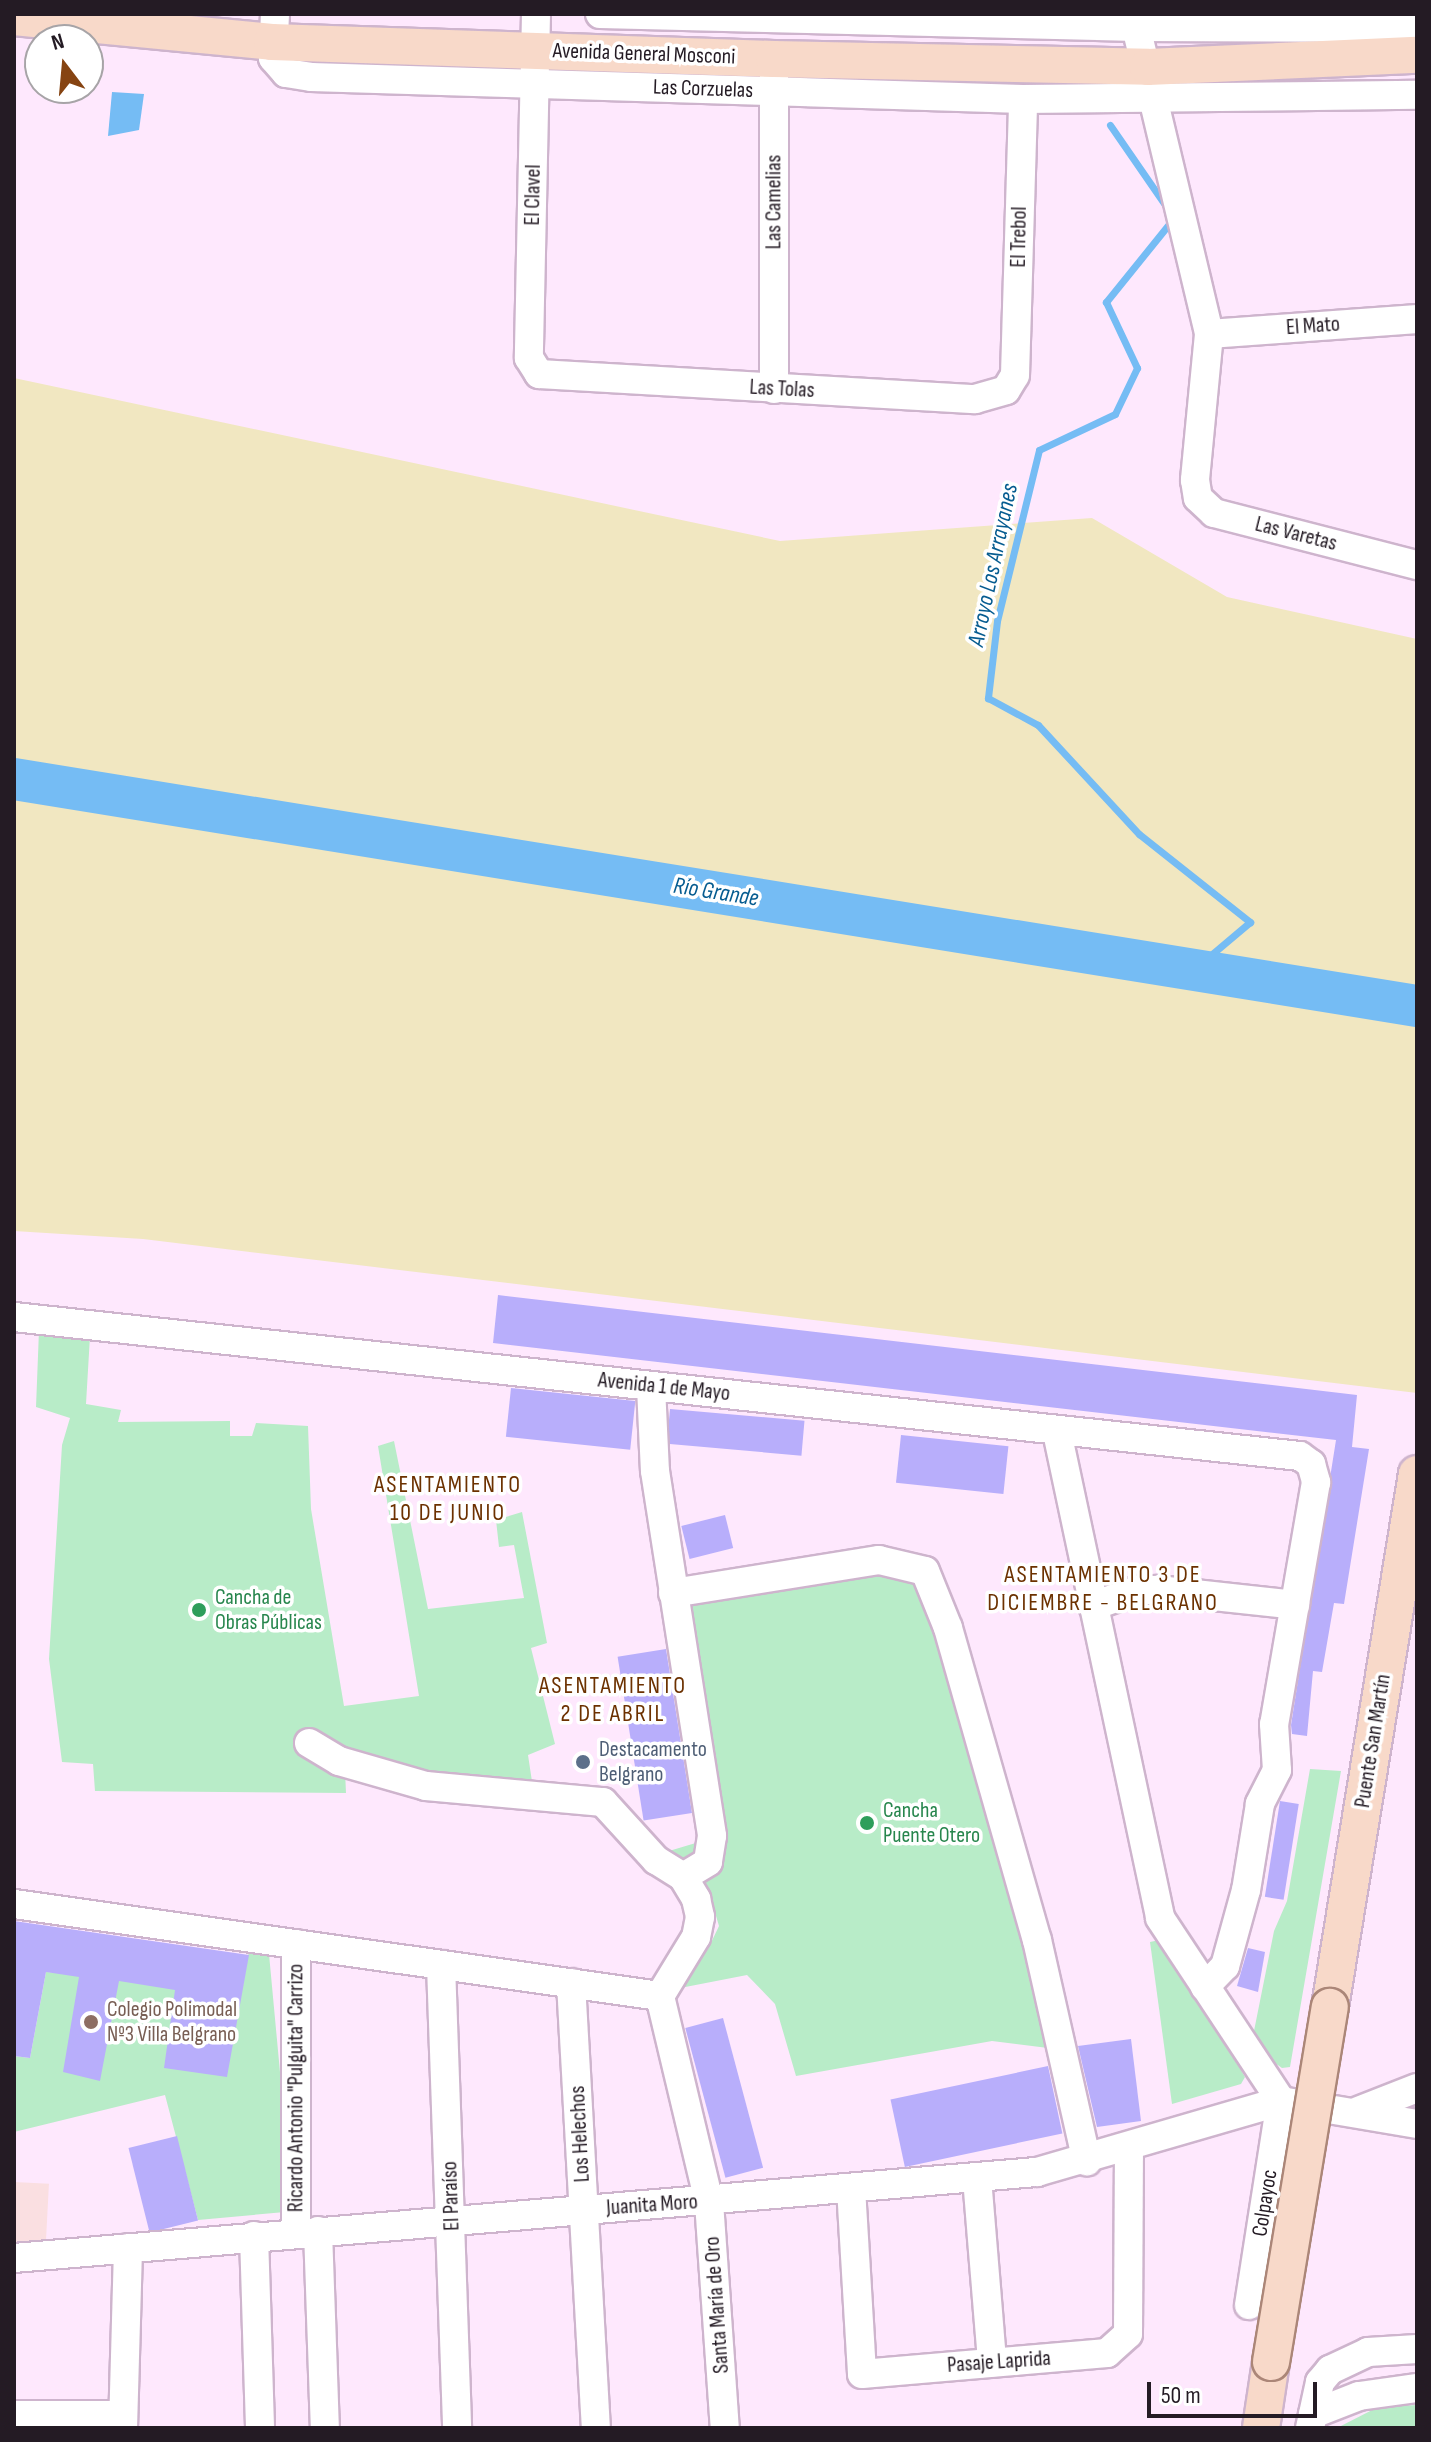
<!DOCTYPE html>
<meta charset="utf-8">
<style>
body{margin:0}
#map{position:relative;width:1431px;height:2442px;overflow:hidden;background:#fee8fd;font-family:"Sofia Sans Condensed",sans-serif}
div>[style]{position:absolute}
.medical>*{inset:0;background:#fadfe1;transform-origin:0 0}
.green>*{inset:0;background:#b8ecc8}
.sand>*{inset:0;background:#f1e7c1}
.water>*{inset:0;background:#75bcf4}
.stream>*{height:7px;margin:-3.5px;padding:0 3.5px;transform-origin:3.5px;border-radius:3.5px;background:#75bcf4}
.river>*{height:42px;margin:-21px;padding:0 21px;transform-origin:21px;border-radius:21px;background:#75bcf4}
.building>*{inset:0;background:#b8aefb;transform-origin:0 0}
.roads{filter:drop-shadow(2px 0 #ceb4cd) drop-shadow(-2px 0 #ceb4cd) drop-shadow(0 2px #ceb4cd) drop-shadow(0 -2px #ceb4cd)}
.minor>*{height:28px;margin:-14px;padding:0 14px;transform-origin:14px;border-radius:14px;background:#fff}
.major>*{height:36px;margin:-18px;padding:0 18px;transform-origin:18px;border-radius:18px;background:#f8d9c9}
.bridges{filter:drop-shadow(2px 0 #ab8678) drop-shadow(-2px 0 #ab8678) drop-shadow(0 2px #ab8678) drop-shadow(0 -2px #ab8678)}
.major-bridge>*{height:36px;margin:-18px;padding:0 18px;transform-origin:18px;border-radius:18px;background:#f8d9c9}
.dots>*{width:22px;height:22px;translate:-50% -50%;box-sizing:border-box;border:4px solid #fff;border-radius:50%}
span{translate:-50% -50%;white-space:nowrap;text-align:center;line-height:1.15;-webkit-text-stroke:7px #fff;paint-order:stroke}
.street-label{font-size:22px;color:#241b24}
.leisure-label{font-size:22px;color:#27864d}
.left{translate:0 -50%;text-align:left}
.service-label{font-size:22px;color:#4e5e75}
.education-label{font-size:22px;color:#785e54}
.water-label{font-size:24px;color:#065c90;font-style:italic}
.neighbourhood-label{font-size:24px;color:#6c3100;letter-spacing:2px}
.frame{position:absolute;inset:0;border:16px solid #241b24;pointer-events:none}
.north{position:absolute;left:24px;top:24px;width:80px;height:80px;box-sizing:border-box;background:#fff;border:2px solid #a7a4a7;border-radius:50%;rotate:344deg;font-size:22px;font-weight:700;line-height:32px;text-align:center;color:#241b24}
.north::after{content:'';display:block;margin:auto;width:28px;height:36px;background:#864412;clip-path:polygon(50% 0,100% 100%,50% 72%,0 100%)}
.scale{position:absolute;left:1147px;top:2382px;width:170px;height:36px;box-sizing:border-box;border:4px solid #241b24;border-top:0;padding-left:10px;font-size:24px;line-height:28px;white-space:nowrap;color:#241b24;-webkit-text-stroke:6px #fff;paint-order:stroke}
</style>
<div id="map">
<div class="medical">
<div style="left:14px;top:2182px;width:35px;height:64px;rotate:3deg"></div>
</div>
<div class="green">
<div style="clip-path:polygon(39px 1330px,90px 1336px,86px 1404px,121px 1410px,118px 1422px,230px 1421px,230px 1436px,252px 1436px,256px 1423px,308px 1426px,311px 1509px,344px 1706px,419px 1696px,378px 1446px,394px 1441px,428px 1609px,524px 1598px,514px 1545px,499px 1547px,496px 1520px,522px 1512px,547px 1643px,531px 1648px,555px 1744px,528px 1755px,533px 1788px,345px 1770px,346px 1793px,95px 1791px,93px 1764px,62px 1762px,49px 1659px,62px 1445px,70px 1418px,36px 1407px)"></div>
<div style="clip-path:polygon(892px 1561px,918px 1584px,939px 1643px,976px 1765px,1048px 2048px,992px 2041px,796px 2076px,775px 2004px,747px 1975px,675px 1989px,708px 1949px,719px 1926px,708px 1889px,669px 1851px,699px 1842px,670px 1648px,666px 1584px)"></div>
<div style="clip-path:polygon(1310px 1769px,1341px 1771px,1290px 2067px,1282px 2068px,1251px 2046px,1274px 1931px,1287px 1901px)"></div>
<div style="clip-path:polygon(1164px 1939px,1245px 2077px,1241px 2084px,1172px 2104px,1150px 1942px)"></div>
<div style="clip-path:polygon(249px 1951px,269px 1954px,292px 2201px,285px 2212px,198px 2220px,165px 2095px,14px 2132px,14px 2056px,30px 2058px,46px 1972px,243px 1985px)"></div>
<div style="clip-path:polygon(1417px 2405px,1417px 2428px,1337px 2428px,1378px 2407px)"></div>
</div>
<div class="sand">
<div style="clip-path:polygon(14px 378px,780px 541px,1092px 518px,1227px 597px,1417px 639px,1417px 1393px,143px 1239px,14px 1231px)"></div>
</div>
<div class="water">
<div style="clip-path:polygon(112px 92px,144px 94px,139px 130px,108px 136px)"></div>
</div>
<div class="stream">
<div style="left:1110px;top:125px;width:102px;rotate:55.4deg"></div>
<div style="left:1173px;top:219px;width:107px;rotate:128.9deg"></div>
<div style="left:1106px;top:302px;width:73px;rotate:64.8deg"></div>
<div style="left:1137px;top:368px;width:51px;rotate:115.6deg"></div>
<div style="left:1115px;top:414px;width:84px;rotate:154.7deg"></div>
<div style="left:1039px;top:450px;width:176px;rotate:103.8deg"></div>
<div style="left:997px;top:621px;width:78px;rotate:96.7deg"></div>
<div style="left:988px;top:698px;width:57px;rotate:28.4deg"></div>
<div style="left:1038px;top:725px;width:149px;rotate:47.2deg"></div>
<div style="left:1139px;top:834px;width:142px;rotate:38.4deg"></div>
<div style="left:1250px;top:922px;width:75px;rotate:139.9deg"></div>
</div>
<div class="river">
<div style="left:14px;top:779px;width:1421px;rotate:9.19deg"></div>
</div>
<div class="building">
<div style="clip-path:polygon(498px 1295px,1357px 1395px,1352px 1447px,1369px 1449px,1344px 1604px,1334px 1603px,1322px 1672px,1313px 1671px,1307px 1736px,1292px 1734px,1291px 1725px,1336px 1440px,493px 1343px)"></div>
<div style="left:511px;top:1388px;width:125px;height:49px;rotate:6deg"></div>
<div style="left:670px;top:1409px;width:135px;height:35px;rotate:5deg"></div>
<div style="left:901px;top:1435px;width:108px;height:48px;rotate:6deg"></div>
<div style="left:725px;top:1515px;width:34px;height:45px;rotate:76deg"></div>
<div style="left:666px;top:1649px;width:166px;height:49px;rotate:81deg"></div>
<div style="left:1280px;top:1801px;width:19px;height:97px;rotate:9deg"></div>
<div style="clip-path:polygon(14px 1921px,249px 1955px,227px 2077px,164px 2068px,175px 1990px,119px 1981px,100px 2081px,63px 2072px,79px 1977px,46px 1972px,30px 2058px,14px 2056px)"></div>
<div style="clip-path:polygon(1248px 1948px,1265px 1952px,1258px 1992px,1237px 1986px)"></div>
<div style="left:723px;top:2018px;width:155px;height:39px;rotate:75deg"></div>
<div style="clip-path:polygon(1131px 2039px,1141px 2121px,1097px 2127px,1078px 2046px)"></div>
<div style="left:1048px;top:2066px;width:69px;height:161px;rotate:78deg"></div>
<div style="left:177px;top:2136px;width:87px;height:50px;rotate:76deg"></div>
</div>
<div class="roads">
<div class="minor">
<div style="left:275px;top:14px;width:44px;rotate:92.6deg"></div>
<div style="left:273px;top:58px;width:20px;rotate:49deg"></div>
<div style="left:286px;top:73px;width:25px;rotate:9deg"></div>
<div style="left:311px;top:77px;width:712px;rotate:1.77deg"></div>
<div style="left:1023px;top:99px;width:394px;rotate:-0.6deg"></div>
<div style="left:536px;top:14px;width:344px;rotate:91.2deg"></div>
<div style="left:529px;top:358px;width:19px;rotate:58deg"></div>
<div style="left:539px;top:374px;width:437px;rotate:3.3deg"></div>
<div style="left:975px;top:399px;width:32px;rotate:-16deg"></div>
<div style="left:1006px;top:390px;width:17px;rotate:-59deg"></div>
<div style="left:1015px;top:375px;width:276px;rotate:-88.3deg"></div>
<div style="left:600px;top:14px;width:537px;rotate:1.39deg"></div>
<div style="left:1137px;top:27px;width:280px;rotate:0.2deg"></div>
<div style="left:1133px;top:14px;width:329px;rotate:76.6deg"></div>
<div style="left:1209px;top:334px;width:147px;rotate:95.5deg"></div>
<div style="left:1195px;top:480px;width:18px;rotate:81deg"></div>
<div style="left:1198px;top:498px;width:22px;rotate:43deg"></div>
<div style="left:1214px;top:513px;width:210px;rotate:14.4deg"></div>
<div style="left:774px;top:74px;width:315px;rotate:90deg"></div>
<div style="left:1209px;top:334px;width:209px;rotate:-4.1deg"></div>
<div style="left:14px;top:1317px;width:1293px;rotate:6.17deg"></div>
<div style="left:1300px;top:1456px;width:14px;rotate:36deg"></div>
<div style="left:1311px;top:1464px;width:19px;rotate:74deg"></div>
<div style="left:1316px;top:1482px;width:246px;rotate:99.8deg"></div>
<div style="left:1274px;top:1724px;width:46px;rotate:86.3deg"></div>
<div style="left:1277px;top:1770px;width:38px;rotate:117deg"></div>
<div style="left:1260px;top:1804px;width:87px;rotate:99.2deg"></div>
<div style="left:1246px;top:1890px;width:79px;rotate:105.4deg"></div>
<div style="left:1225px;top:1966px;width:29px;rotate:134deg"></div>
<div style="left:651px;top:1387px;width:84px;rotate:87.3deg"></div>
<div style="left:655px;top:1471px;width:369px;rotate:81.1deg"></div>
<div style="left:712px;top:1836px;width:26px;rotate:99deg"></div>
<div style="left:708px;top:1862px;width:29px;rotate:149deg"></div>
<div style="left:1057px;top:1432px;width:497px;rotate:78deg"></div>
<div style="left:1160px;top:1918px;width:219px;rotate:56.5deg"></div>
<div style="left:1281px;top:2101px;width:138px;rotate:9.6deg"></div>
<div style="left:673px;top:1593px;width:209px;rotate:-9.1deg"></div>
<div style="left:879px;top:1560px;width:47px;rotate:13.4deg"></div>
<div style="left:925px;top:1571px;width:61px;rotate:68deg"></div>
<div style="left:948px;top:1628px;width:324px;rotate:74.1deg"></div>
<div style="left:1037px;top:1940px;width:227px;rotate:77.3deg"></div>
<div style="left:1093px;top:1606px;width:48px;rotate:-19.6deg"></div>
<div style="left:1138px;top:1590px;width:20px"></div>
<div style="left:1158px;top:1590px;width:138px;rotate:6.2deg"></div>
<div style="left:309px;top:1743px;width:35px;rotate:31deg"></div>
<div style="left:339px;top:1761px;width:91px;rotate:16deg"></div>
<div style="left:426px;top:1786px;width:178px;rotate:5.2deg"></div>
<div style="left:603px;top:1802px;width:79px;rotate:47.6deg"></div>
<div style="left:656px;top:1860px;width:32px;rotate:32deg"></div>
<div style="left:683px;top:1877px;width:26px;rotate:59deg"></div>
<div style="left:696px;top:1899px;width:18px;rotate:77deg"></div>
<div style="left:700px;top:1917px;width:20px;rotate:101deg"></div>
<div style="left:696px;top:1937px;width:69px;rotate:121.4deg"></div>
<div style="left:14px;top:1904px;width:653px;rotate:8.11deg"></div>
<div style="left:296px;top:1944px;width:289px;rotate:90deg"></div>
<div style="left:441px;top:1965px;width:463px;rotate:88deg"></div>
<div style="left:571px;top:1983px;width:446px;rotate:86.8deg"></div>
<div style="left:660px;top:1996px;width:212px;rotate:76.6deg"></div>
<div style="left:709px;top:2202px;width:227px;rotate:86deg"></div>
<div style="left:1358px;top:2111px;width:63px;rotate:-21.3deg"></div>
<div style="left:977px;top:2178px;width:185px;rotate:85.3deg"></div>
<div style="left:851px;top:2188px;width:186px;rotate:86.6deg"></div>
<div style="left:862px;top:2374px;width:246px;rotate:-4.9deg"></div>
<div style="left:1107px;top:2353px;width:28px;rotate:-42deg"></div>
<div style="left:1128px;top:2334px;width:186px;rotate:-89.7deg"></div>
<div style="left:318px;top:2231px;width:197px;rotate:88deg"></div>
<div style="left:254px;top:2236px;width:192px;rotate:88.2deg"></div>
<div style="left:14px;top:2258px;width:1027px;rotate:-4.81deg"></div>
<div style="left:1037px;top:2172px;width:254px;rotate:-16.2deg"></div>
<div style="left:1249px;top:2305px;width:206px;rotate:-81.1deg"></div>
<div style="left:1313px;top:2414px;width:49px;rotate:-21.4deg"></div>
<div style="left:1359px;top:2396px;width:59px;rotate:-7.9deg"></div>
<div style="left:14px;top:2415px;width:109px"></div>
<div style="left:123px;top:2428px;width:180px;rotate:-88.4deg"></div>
<div style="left:1310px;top:2428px;width:47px;rotate:-77.7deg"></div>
<div style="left:1320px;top:2382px;width:16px;rotate:-50deg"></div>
<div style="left:1330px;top:2370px;width:42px;rotate:-25.3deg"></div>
<div style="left:1368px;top:2352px;width:49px;rotate:-3.5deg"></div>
</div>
<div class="major">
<div style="left:14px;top:17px;width:259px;rotate:5.5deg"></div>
<div style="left:272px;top:42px;width:502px;rotate:1.94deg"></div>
<div style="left:774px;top:59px;width:374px;rotate:1.2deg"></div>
<div style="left:1148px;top:67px;width:269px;rotate:-2.6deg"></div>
<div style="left:1330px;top:2007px;width:540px;rotate:-80.73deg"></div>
<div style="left:1261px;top:2428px;width:67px;rotate:-81.4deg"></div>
</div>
</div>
<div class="bridges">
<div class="major-bridge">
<div style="left:1271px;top:2362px;width:360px;rotate:-80.6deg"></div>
</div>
</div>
<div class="dots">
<div style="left:199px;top:1610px;background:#2e9e5b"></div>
<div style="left:583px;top:1762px;background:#5c6f8a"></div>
<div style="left:867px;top:1823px;background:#2e9e5b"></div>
<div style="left:91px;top:2022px;background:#8d6e63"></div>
</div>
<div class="street-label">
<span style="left:644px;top:54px;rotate:2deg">Avenida General Mosconi</span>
<span style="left:703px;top:89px;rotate:2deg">Las Corzuelas</span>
<span style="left:533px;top:195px;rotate:-89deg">El Clavel</span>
<span style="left:774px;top:202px;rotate:-90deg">Las Camelias</span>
<span style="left:1019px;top:237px;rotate:-89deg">El Trebol</span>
<span style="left:1313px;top:326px;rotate:-4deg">El Mato</span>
<span style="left:782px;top:389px;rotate:3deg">Las Tolas</span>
<span style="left:1296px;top:534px;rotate:14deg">Las Varetas</span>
<span style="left:664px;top:1387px;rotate:6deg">Avenida 1 de Mayo</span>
<span style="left:1373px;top:1741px;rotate:-81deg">Puente San Martín</span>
<span style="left:296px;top:2088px;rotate:-90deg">Ricardo Antonio "Pulguita" Carrizo</span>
<span style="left:580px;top:2134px;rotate:-93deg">Los Helechos</span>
<span style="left:451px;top:2196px;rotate:-92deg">El Paraíso</span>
<span style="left:1265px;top:2203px;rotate:-81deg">Colpayoc</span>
<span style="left:652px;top:2205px;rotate:-4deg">Juanita Moro</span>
<span style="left:717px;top:2305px;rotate:-94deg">Santa María de Oro</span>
<span style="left:999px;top:2362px;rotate:-4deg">Pasaje Laprida</span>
</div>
<div class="leisure-label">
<span class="left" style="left:215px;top:1610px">Cancha de<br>Obras Públicas</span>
<span class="left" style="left:883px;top:1823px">Cancha<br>Puente Otero</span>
</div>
<div class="service-label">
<span class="left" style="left:599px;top:1762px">Destacamento<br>Belgrano</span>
</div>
<div class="education-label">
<span class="left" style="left:107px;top:2022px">Colegio Polimodal<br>Nº3 Villa Belgrano</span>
</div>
<div class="water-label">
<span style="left:993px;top:565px;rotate:-78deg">Arroyo Los Arrayanes</span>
<span style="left:716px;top:892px;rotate:9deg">Río Grande</span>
</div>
<div class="neighbourhood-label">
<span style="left:448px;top:1499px">ASENTAMIENTO<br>10 DE JUNIO</span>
<span style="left:1103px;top:1589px">ASENTAMIENTO 3 DE<br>DICIEMBRE - BELGRANO</span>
<span style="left:613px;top:1700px">ASENTAMIENTO<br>2 DE ABRIL</span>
</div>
<div class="frame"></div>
<div class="north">N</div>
<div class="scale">50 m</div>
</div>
